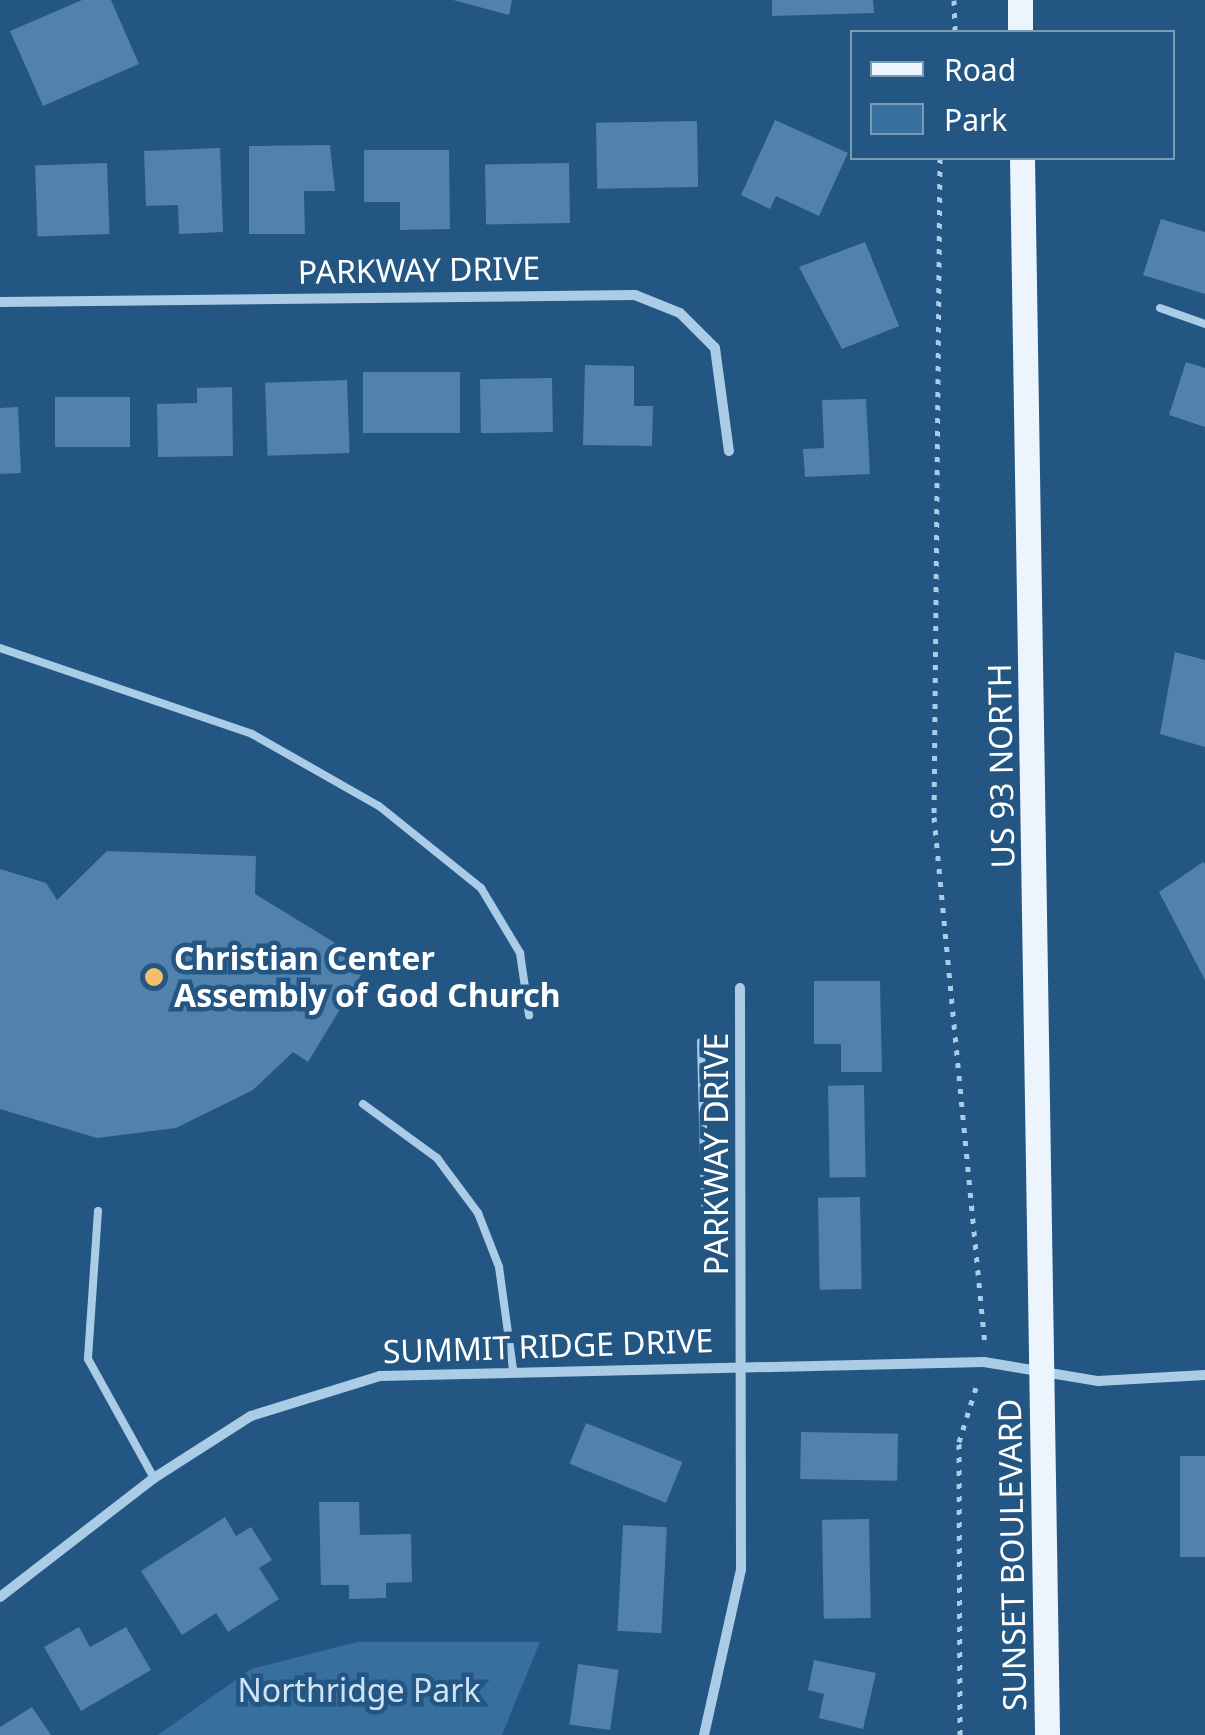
<!DOCTYPE html>
<style>
body{margin:0}
#map{position:relative;width:1205px;height:1735px;overflow:hidden;background:#235682;font-family:"Noto Sans",sans-serif}
div>[style]{position:absolute}
.green>*{inset:0;background:#376f9f}
.building>*{inset:0;background:#5082ac;transform-origin:0 0}
.path>*{height:5px;margin-top:-2.5px;transform-origin:0;background:repeating-linear-gradient(90deg,#aacce7 0 5px,transparent 0 13px)}
.service>*{height:8px;margin:-4px;padding:0 4px;transform-origin:4px;border-radius:4px;background:#aacce7}
.minor>*{height:10px;margin:-5px;padding:0 5px;transform-origin:5px;border-radius:5px;background:#aacce7}
.primary>*{height:25px;margin:-12.5px;padding:0 12.5px;transform-origin:12.5px;border-radius:12.5px;background:#ecf5fd}
.dots>*{width:28px;height:28px;translate:-50% -50%;box-sizing:border-box;border:5px solid #235682;border-radius:50%}
span{translate:-50% -50%;white-space:nowrap;text-align:center;line-height:1.15;-webkit-text-stroke:9px #235682;paint-order:stroke}
.street-label{font-size:32px;color:#fff}
.poi-label{font-size:32px;color:#fff;font-weight:700}
.left{translate:0 -50%;text-align:left}
.park-label{font-size:32px;color:#cee4f6}
.legend{position:absolute;left:850px;top:30px;width:325px;height:130px;box-sizing:border-box;background:#235682;border:2px solid #7b9ab4;margin:0;padding:12px 18px;list-style:none;font-size:30px;color:#fff}
.legend li{display:flex;align-items:center;gap:20px;height:50px}
.legend b{width:50px;border:2px solid #7b9ab4}
</style>
<div id="map">
<div class="green">
<div style="clip-path:polygon(357px 1642px,540px 1642px,502px 1735px,158px 1735px,251px 1669px)"></div>
</div>
<div class="building">
<div style="clip-path:polygon(82px 0,111px 0,139px 64px,43px 106px,10px 31px)"></div>
<div style="clip-path:polygon(453px 0,512px 0,509px 15px)"></div>
<div style="clip-path:polygon(772px 0,873px 0,874px 13px,772px 16px)"></div>
<div style="clip-path:polygon(775px 120px,848px 153px,819px 216px,776px 196px,770px 209px,741px 195px)"></div>
<div style="left:697px;top:121px;width:66px;height:101px;rotate:89deg"></div>
<div style="clip-path:polygon(330px 145px,335px 191px,304px 191px,305px 234px,249px 234px,249px 146px)"></div>
<div style="clip-path:polygon(220px 148px,223px 232px,179px 234px,178px 205px,146px 206px,144px 151px)"></div>
<div style="clip-path:polygon(364px 150px,449px 150px,450px 229px,400px 230px,400px 202px,364px 202px)"></div>
<div style="left:107px;top:163px;width:71px;height:72px;rotate:88deg"></div>
<div style="left:569px;top:163px;width:60px;height:84px;rotate:89deg"></div>
<div style="clip-path:polygon(1161px 219px,1205px 232px,1205px 294px,1143px 275px)"></div>
<div style="clip-path:polygon(865px 242px,899px 326px,842px 349px,799px 267px)"></div>
<div style="clip-path:polygon(1186px 362px,1205px 368px,1205px 427px,1169px 415px)"></div>
<div style="clip-path:polygon(585px 365px,634px 366px,634px 406px,653px 406px,652px 446px,583px 445px)"></div>
<div style="left:363px;top:372px;width:97px;height:61px"></div>
<div style="left:552px;top:378px;width:54px;height:72px;rotate:89deg"></div>
<div style="left:347px;top:380px;width:73px;height:82px;rotate:88deg"></div>
<div style="clip-path:polygon(232px 387px,233px 456px,158px 457px,157px 404px,197px 403px,197px 388px)"></div>
<div style="left:55px;top:397px;width:75px;height:50px"></div>
<div style="clip-path:polygon(866px 399px,870px 474px,805px 477px,803px 449px,824px 448px,822px 400px)"></div>
<div style="clip-path:polygon(18px 407px,21px 473px,0 474px,0 408px)"></div>
<div style="clip-path:polygon(1175px 652px,1205px 660px,1205px 747px,1160px 734px)"></div>
<div style="clip-path:polygon(107px 851px,256px 856px,255px 894px,368px 963px,308px 1062px,293px 1052px,253px 1090px,176px 1128px,97px 1138px,0 1109px,0 869px,46px 883px,57px 900px)"></div>
<div style="clip-path:polygon(1203px 862px,1205px 864px,1205px 980px,1159px 892px)"></div>
<div style="clip-path:polygon(814px 981px,880px 981px,882px 1072px,841px 1072px,841px 1044px,814px 1044px)"></div>
<div style="left:864px;top:1085px;width:92px;height:36px;rotate:89deg"></div>
<div style="left:860px;top:1197px;width:92px;height:42px;rotate:89deg"></div>
<div style="left:586px;top:1423px;width:104px;height:44px;rotate:22deg"></div>
<div style="left:801px;top:1432px;width:97px;height:47px;rotate:1deg"></div>
<div style="left:1205px;top:1456px;width:101px;height:25px;rotate:90deg"></div>
<div style="clip-path:polygon(319px 1502px,359px 1502px,360px 1535px,411px 1534px,412px 1582px,386px 1583px,386px 1598px,349px 1599px,349px 1585px,321px 1585px)"></div>
<div style="clip-path:polygon(225px 1517px,236px 1536px,251px 1527px,272px 1560px,259px 1568px,279px 1599px,228px 1632px,216px 1613px,182px 1635px,141px 1571px)"></div>
<div style="left:869px;top:1519px;width:99px;height:47px;rotate:89deg"></div>
<div style="left:623px;top:1525px;width:44px;height:106px;rotate:3deg"></div>
<div style="clip-path:polygon(79px 1627px,90px 1647px,126px 1627px,151px 1670px,81px 1711px,44px 1647px)"></div>
<div style="clip-path:polygon(814px 1660px,876px 1673px,863px 1729px,819px 1718px,824px 1694px,808px 1690px)"></div>
<div style="left:578px;top:1664px;width:41px;height:61px;rotate:8deg"></div>
<div style="clip-path:polygon(32px 1707px,51px 1735px,0 1735px,0 1727px)"></div>
</div>
<div class="path">
<div style="left:954px;top:0;width:32px;rotate:88deg"></div>
<div style="left:940px;top:158px;width:659px;rotate:90.52deg"></div>
<div style="left:934px;top:817px;width:531px;rotate:84.49deg"></div>
<div style="left:960px;top:1735px;width:293px;rotate:-90.2deg"></div>
<div style="left:959px;top:1442px;width:64px;rotate:-72.7deg"></div>
</div>
<div class="service">
<div style="left:1160px;top:308px;width:48px;rotate:19.6deg"></div>
<div style="left:0;top:648px;width:266px;rotate:18.8deg"></div>
<div style="left:252px;top:734px;width:146px;rotate:29.6deg"></div>
<div style="left:379px;top:806px;width:131px;rotate:38.8deg"></div>
<div style="left:481px;top:888px;width:76px;rotate:59deg"></div>
<div style="left:520px;top:953px;width:63px;rotate:81.7deg"></div>
<div style="left:701px;top:1042px;width:164px;rotate:88.6deg"></div>
<div style="left:363px;top:1104px;width:92px;rotate:36.1deg"></div>
<div style="left:437px;top:1158px;width:69px;rotate:53.3deg"></div>
<div style="left:478px;top:1213px;width:58px;rotate:68.7deg"></div>
<div style="left:499px;top:1267px;width:103px;rotate:82.2deg"></div>
<div style="left:98px;top:1211px;width:148px;rotate:93.9deg"></div>
<div style="left:88px;top:1359px;width:136px;rotate:61deg"></div>
</div>
<div class="minor">
<div style="left:0;top:302px;width:635px;rotate:-0.63deg"></div>
<div style="left:635px;top:295px;width:48px;rotate:21.8deg"></div>
<div style="left:680px;top:313px;width:49px;rotate:45deg"></div>
<div style="left:715px;top:348px;width:104px;rotate:82.3deg"></div>
<div style="left:0;top:1597px;width:195px;rotate:-37.7deg"></div>
<div style="left:154px;top:1478px;width:115px;rotate:-32.6deg"></div>
<div style="left:251px;top:1416px;width:135px;rotate:-17.2deg"></div>
<div style="left:380px;top:1376px;width:604px;rotate:-1.33deg"></div>
<div style="left:984px;top:1362px;width:116px;rotate:9.5deg"></div>
<div style="left:1098px;top:1381px;width:107px;rotate:-3.2deg"></div>
<div style="left:704px;top:1735px;width:169px;rotate:-77.4deg"></div>
<div style="left:741px;top:1570px;width:582px;rotate:-90.1deg"></div>
</div>
<div class="primary">
<div style="left:1020px;top:0;width:32px;rotate:90deg"></div>
<div style="left:1022px;top:158px;width:1577px;rotate:89.09deg"></div>
</div>
<div class="dots">
<div style="left:154px;top:977px;background:#f3bf6d"></div>
</div>
<div class="street-label">
<span style="left:419px;top:270px;rotate:-1deg">PARKWAY DRIVE</span>
<span style="left:1001px;top:766px;rotate:-91deg">US 93 NORTH</span>
<span style="left:716px;top:1154px;rotate:-90deg">PARKWAY DRIVE</span>
<span style="left:548px;top:1346px;rotate:-2deg">SUMMIT RIDGE DRIVE</span>
<span style="left:1012px;top:1555px;rotate:-91deg">SUNSET BOULEVARD</span>
</div>
<div class="poi-label">
<span class="left" style="left:174px;top:977px">Christian Center<br>Assembly of God Church</span>
</div>
<div class="park-label">
<span style="left:359px;top:1690px">Northridge Park</span>
</div>
<ul class="legend">
<li><b style="height:12px;background:#ecf5fd"></b>Road</li>
<li><b style="height:28px;background:#376f9f"></b>Park</li>
</ul>
</div>
